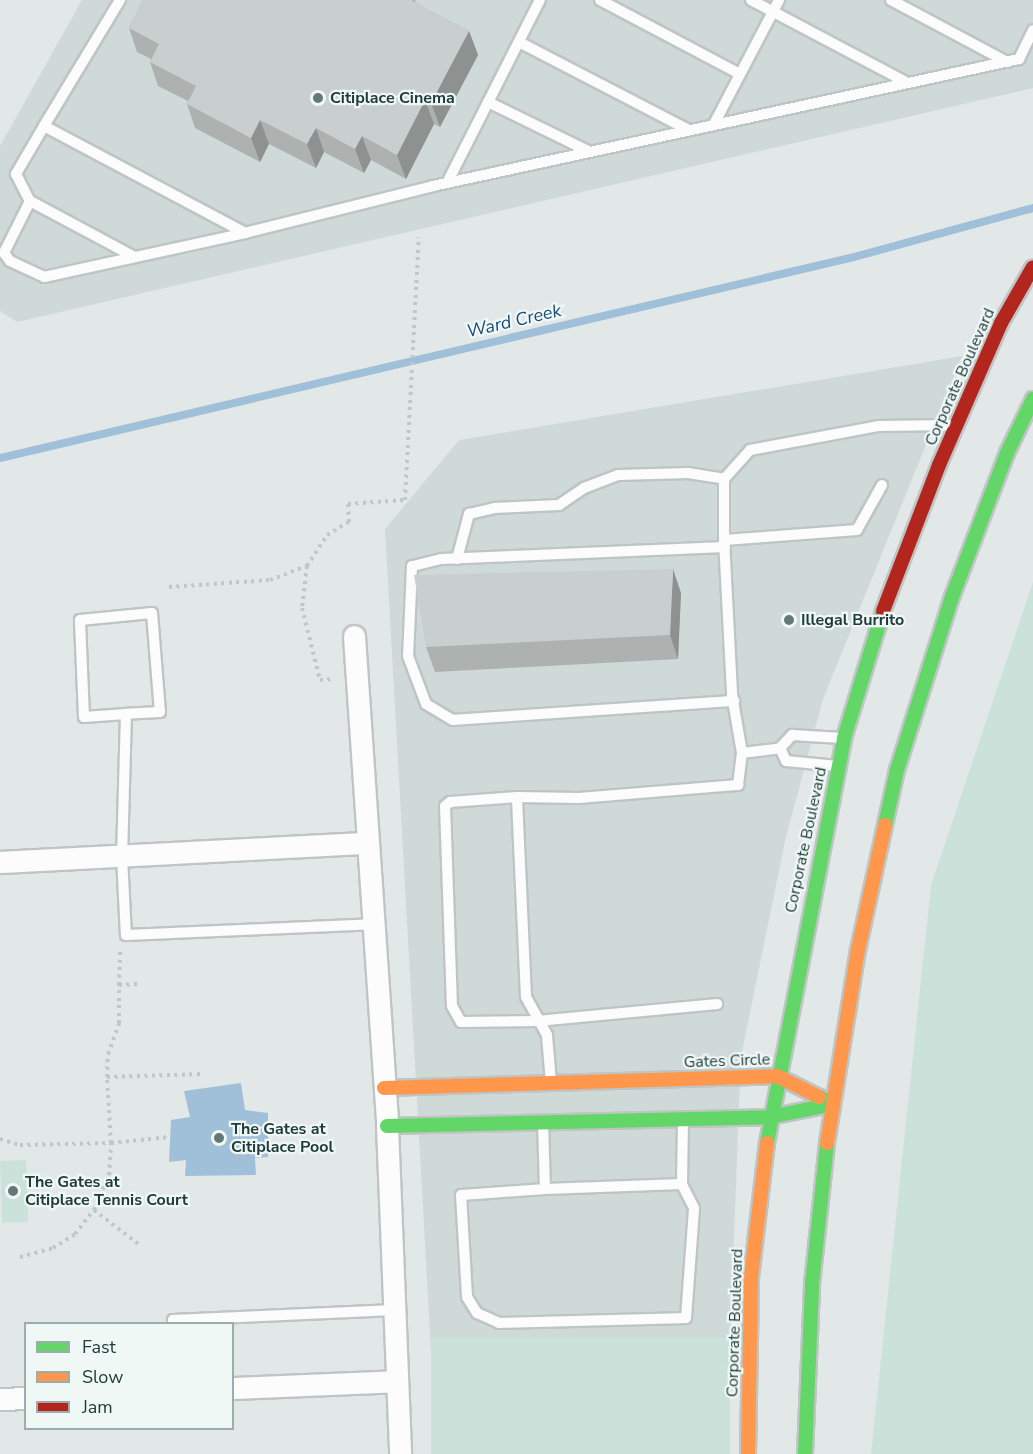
<!DOCTYPE html>
<style>
body{margin:0}
#map{position:relative;width:1033px;height:1454px;overflow:hidden;background:#e2e8e7;font-family:"Nunito Sans",sans-serif}
div>[style]{position:absolute}
.built>*{inset:0;background:#cfdad8}
.green>*{inset:0;background:#cae2d9;transform-origin:0 0}
.water>*{inset:0;background:#a0bfd9}
.stream>*{height:8px;margin:-4px;padding:0 4px;transform-origin:4px;border-radius:4px;background:#a0bfd9}
.path>*{height:4px;margin-top:-2px;transform-origin:0;background:repeating-linear-gradient(90deg,#bfc8c8 0 3px,transparent 0 7.5px)}
.roads{filter:drop-shadow(2px 0 #bfc5c4) drop-shadow(-2px 0 #bfc5c4) drop-shadow(0 2px #bfc5c4) drop-shadow(0 -2px #bfc5c4)}
.lane>*{height:10px;margin:-5px;padding:0 5px;transform-origin:5px;border-radius:5px;background:#fbfcfb}
.street>*{height:21px;margin:-10.5px;padding:0 10.5px;transform-origin:10.5px;border-radius:10.5px;background:#fbfcfb}
.fast>*{height:14px;margin:-7px;padding:0 7px;transform-origin:7px;border-radius:7px;background:#63d668}
.slow>*{height:14px;margin:-7px;padding:0 7px;transform-origin:7px;border-radius:7px;background:#ff974d}
.jam>*{height:14px;margin:-7px;padding:0 7px;transform-origin:7px;border-radius:7px;background:#b3261e}
.wall>*{inset:0;background:#adb2b1}
.shaded-wall>*{inset:0;background:#8d9190}
.building>*{inset:0;background:#c9cfce}
.dots>*{width:16px;height:16px;translate:-50% -50%;box-sizing:border-box;border:3px solid #f0f8f6;border-radius:50%}
span{translate:-50% -50%;white-space:nowrap;text-align:center;line-height:1.15;-webkit-text-stroke:4.5px #f0f8f6;paint-order:stroke}
.poi-label{font-size:16px;color:#203b3c;font-weight:700}
.left{translate:0 -50%;text-align:left}
.street-label{font-size:16px;color:#203b3c}
.water-label{font-size:18px;color:#184b7a;font-style:italic}
.legend{position:absolute;left:24px;top:1322px;width:210px;height:108px;box-sizing:border-box;background:#f0f8f6;border:2px solid #9dacac;margin:0;padding:8px 10px;list-style:none;font-size:18px;color:#203b3c}
.legend li{display:flex;align-items:center;gap:12px;height:30px}
.legend b{width:30px;border:2px solid #9dacac}
</style>
<div id="map">
<div class="built">
<div style="clip-path:polygon(82px 0,1033px 0,1033px 88px,17px 322px,0 311px,0 146px)"></div>
<div style="clip-path:polygon(962px 356px,823px 699px,785px 841px,741px 1057px,730px 1338px,431px 1351px,385px 529px,459px 440px)"></div>
</div>
<div class="green">
<div style="clip-path:polygon(1033px 582px,1033px 1454px,871px 1454px,931px 885px)"></div>
<div style="left:26px;top:1160px;width:62px;height:26px;rotate:88deg"></div>
<div style="left:730px;top:1338px;width:116px;height:299px;rotate:90deg"></div>
</div>
<div class="water">
<div style="clip-path:polygon(241px 1083px,245px 1110px,268px 1113px,268px 1157px,255px 1158px,256px 1175px,185px 1176px,186px 1160px,169px 1162px,171px 1120px,190px 1117px,184px 1091px)"></div>
</div>
<div class="stream">
<div style="left:0;top:458px;width:877px;rotate:-13.24deg"></div>
<div style="left:854px;top:257px;width:186px;rotate:-15.3deg"></div>
</div>
<div class="path">
<div style="left:307px;top:566px;width:42px;rotate:96.8deg"></div>
<div style="left:302px;top:608px;width:74px;rotate:76deg"></div>
<div style="left:320px;top:680px;width:15px;rotate:-4deg"></div>
<div style="left:169px;top:587px;width:101px;rotate:-4deg"></div>
<div style="left:270px;top:580px;width:40px;rotate:-21deg"></div>
<div style="left:307px;top:566px;width:37px;rotate:-57deg"></div>
<div style="left:327px;top:535px;width:26px;rotate:-31deg"></div>
<div style="left:349px;top:522px;width:18px;rotate:-93deg"></div>
<div style="left:348px;top:504px;width:57px;rotate:-4deg"></div>
<div style="left:405px;top:500px;width:263px;rotate:-87deg"></div>
<div style="left:119px;top:985px;width:35px;rotate:-88deg"></div>
<div style="left:107px;top:1077px;width:23px;rotate:-88deg"></div>
<div style="left:108px;top:1054px;width:33px;rotate:-70deg"></div>
<div style="left:119px;top:1023px;width:38px;rotate:-90deg"></div>
<div style="left:119px;top:985px;width:22px;rotate:-3deg"></div>
<div style="left:0;top:1139px;width:21px;rotate:17deg"></div>
<div style="left:20px;top:1145px;width:91px;rotate:-1.3deg"></div>
<div style="left:111px;top:1143px;width:66px;rotate:-93.5deg"></div>
<div style="left:107px;top:1077px;width:96px;rotate:-1.8deg"></div>
<div style="left:94px;top:1210px;width:59px;rotate:37.5deg"></div>
<div style="left:20px;top:1257px;width:34px;rotate:-15deg"></div>
<div style="left:53px;top:1248px;width:26px;rotate:-32deg"></div>
<div style="left:75px;top:1234px;width:31px;rotate:-52deg"></div>
<div style="left:94px;top:1210px;width:38px;rotate:-67deg"></div>
<div style="left:109px;top:1175px;width:32px;rotate:-86deg"></div>
<div style="left:111px;top:1143px;width:59px;rotate:-5.8deg"></div>
</div>
<div class="roads">
<div class="lane">
<div style="left:120px;top:0;width:147px;rotate:121.1deg"></div>
<div style="left:44px;top:126px;width:228px;rotate:28deg"></div>
<div style="left:245px;top:233px;width:194px;rotate:-14deg"></div>
<div style="left:433px;top:186px;width:600px;rotate:-12.23deg"></div>
<div style="left:1019px;top:59px;width:32px;rotate:-64deg"></div>
<div style="left:600px;top:0;width:158px;rotate:27.9deg"></div>
<div style="left:751px;top:0;width:175px;rotate:27.9deg"></div>
<div style="left:891px;top:0;width:132px;rotate:28.1deg"></div>
<div style="left:519px;top:42px;width:189px;rotate:27.4deg"></div>
<div style="left:488px;top:102px;width:111px;rotate:26.1deg"></div>
<div style="left:714px;top:124px;width:140px;rotate:-62.3deg"></div>
<div style="left:44px;top:126px;width:56px;rotate:120.3deg"></div>
<div style="left:16px;top:174px;width:30px;rotate:63deg"></div>
<div style="left:30px;top:201px;width:58px;rotate:116.6deg"></div>
<div style="left:4px;top:253px;width:10px;rotate:53deg"></div>
<div style="left:10px;top:261px;width:38px;rotate:25deg"></div>
<div style="left:44px;top:277px;width:206px;rotate:-12.3deg"></div>
<div style="left:447px;top:183px;width:205px;rotate:-63.1deg"></div>
<div style="left:30px;top:201px;width:119px;rotate:28.1deg"></div>
<div style="left:882px;top:485px;width:51px;rotate:119.1deg"></div>
<div style="left:857px;top:530px;width:133px;rotate:175.7deg"></div>
<div style="left:724px;top:540px;width:61px;rotate:-90deg"></div>
<div style="left:724px;top:479px;width:39px;rotate:-48deg"></div>
<div style="left:750px;top:450px;width:130px;rotate:-10.6deg"></div>
<div style="left:878px;top:426px;width:75px;rotate:-0.8deg"></div>
<div style="left:724px;top:540px;width:155px;rotate:87deg"></div>
<div style="left:732px;top:695px;width:59px;rotate:80.2deg"></div>
<div style="left:742px;top:753px;width:38px;rotate:-7deg"></div>
<div style="left:780px;top:748px;width:18px;rotate:-47deg"></div>
<div style="left:792px;top:735px;width:50px;rotate:3.4deg"></div>
<div style="left:725px;top:547px;width:284px;rotate:177.6deg"></div>
<div style="left:441px;top:559px;width:30px;rotate:166deg"></div>
<div style="left:412px;top:566px;width:90px;rotate:92.5deg"></div>
<div style="left:408px;top:656px;width:51px;rotate:69.4deg"></div>
<div style="left:426px;top:704px;width:31px;rotate:31deg"></div>
<div style="left:453px;top:720px;width:282px;rotate:-3.9deg"></div>
<div style="left:457px;top:559px;width:47px;rotate:-75.1deg"></div>
<div style="left:469px;top:514px;width:26px;rotate:-13deg"></div>
<div style="left:494px;top:508px;width:65px;rotate:-2.6deg"></div>
<div style="left:559px;top:505px;width:30px;rotate:-34deg"></div>
<div style="left:584px;top:488px;width:36px;rotate:-21deg"></div>
<div style="left:618px;top:475px;width:70px;rotate:-1.6deg"></div>
<div style="left:688px;top:473px;width:36px;rotate:9deg"></div>
<div style="left:126px;top:714px;width:42px;rotate:175.9deg"></div>
<div style="left:84px;top:717px;width:97px;rotate:-92.4deg"></div>
<div style="left:80px;top:620px;width:72px;rotate:-5.6deg"></div>
<div style="left:152px;top:613px;width:99px;rotate:85.4deg"></div>
<div style="left:160px;top:712px;width:34px;rotate:177deg"></div>
<div style="left:126px;top:714px;width:143px;rotate:91.6deg"></div>
<div style="left:122px;top:857px;width:78px;rotate:87.1deg"></div>
<div style="left:126px;top:935px;width:247px;rotate:-2.5deg"></div>
<div style="left:780px;top:748px;width:14px;rotate:65deg"></div>
<div style="left:786px;top:761px;width:52px;rotate:5.5deg"></div>
<div style="left:517px;top:797px;width:67px;rotate:175.7deg"></div>
<div style="left:450px;top:802px;width:6px;rotate:141deg"></div>
<div style="left:445px;top:806px;width:200px;rotate:88deg"></div>
<div style="left:452px;top:1006px;width:18px;rotate:61deg"></div>
<div style="left:461px;top:1022px;width:76px;rotate:-0.8deg"></div>
<div style="left:537px;top:1021px;width:181px;rotate:-5.4deg"></div>
<div style="left:551px;top:1083px;width:48px;rotate:-94.8deg"></div>
<div style="left:547px;top:1035px;width:43px;rotate:-118.9deg"></div>
<div style="left:526px;top:997px;width:200px;rotate:-92.6deg"></div>
<div style="left:517px;top:797px;width:62px;rotate:0.9deg"></div>
<div style="left:579px;top:798px;width:160px;rotate:-4.7deg"></div>
<div style="left:738px;top:785px;width:32px;rotate:-83deg"></div>
<div style="left:543px;top:1122px;width:67px;rotate:88.3deg"></div>
<div style="left:545px;top:1189px;width:137px;rotate:-2.1deg"></div>
<div style="left:682px;top:1184px;width:63px;rotate:-89.1deg"></div>
<div style="left:545px;top:1189px;width:84px;rotate:175.9deg"></div>
<div style="left:461px;top:1195px;width:102px;rotate:86.6deg"></div>
<div style="left:467px;top:1297px;width:19px;rotate:58deg"></div>
<div style="left:477px;top:1313px;width:24px;rotate:24deg"></div>
<div style="left:499px;top:1323px;width:187px;rotate:-1.5deg"></div>
<div style="left:686px;top:1318px;width:110px;rotate:-85.8deg"></div>
<div style="left:694px;top:1208px;width:27px;rotate:-117deg"></div>
<div style="left:173px;top:1324px;width:4px;rotate:-90deg"></div>
<div style="left:173px;top:1320px;width:222px;rotate:-2.6deg"></div>
</div>
<div class="street">
<div style="left:354px;top:636px;width:491px;rotate:86.1deg"></div>
<div style="left:387px;top:1126px;width:328px;rotate:87.7deg"></div>
<div style="left:0;top:862px;width:367px;rotate:-3deg"></div>
<div style="left:232px;top:1388px;width:165px;rotate:-2.4deg"></div>
<div style="left:0;top:1399px;width:26px;rotate:-2deg"></div>
</div>
<div class="fast">
<div style="left:885px;top:825px;width:56px;rotate:-77.7deg"></div>
<div style="left:897px;top:770px;width:182px;rotate:-72.4deg"></div>
<div style="left:952px;top:597px;width:154px;rotate:-69.1deg"></div>
<div style="left:1007px;top:453px;width:60px;rotate:-64.3deg"></div>
<div style="left:387px;top:1126px;width:383px;rotate:-1.3deg"></div>
<div style="left:770px;top:1117px;width:64px;rotate:-11.7deg"></div>
<div style="left:833px;top:1104px;width:16px;rotate:-153deg"></div>
<div style="left:767px;top:1143px;width:412px;rotate:-79.2deg"></div>
<div style="left:844px;top:738px;width:133px;rotate:-72.9deg"></div>
<div style="left:805px;top:1454px;width:170px;rotate:-87.6deg"></div>
<div style="left:812px;top:1284px;width:142px;rotate:-83.9deg"></div>
</div>
<div class="slow">
<div style="left:384px;top:1088px;width:393px;rotate:-1.7deg"></div>
<div style="left:777px;top:1076px;width:47px;rotate:26.6deg"></div>
<div style="left:827px;top:1143px;width:195px;rotate:-80.9deg"></div>
<div style="left:858px;top:950px;width:128px;rotate:-77.8deg"></div>
<div style="left:748px;top:1454px;width:177px;rotate:-89deg"></div>
<div style="left:751px;top:1277px;width:135px;rotate:-83.2deg"></div>
</div>
<div class="jam">
<div style="left:883px;top:611px;width:156px;rotate:-69deg"></div>
<div style="left:939px;top:465px;width:155px;rotate:-66.4deg"></div>
<div style="left:1001px;top:323px;width:64px;rotate:-60.3deg"></div>
</div>
</div>
<div class="wall">
<div style="clip-path:polygon(143px 0,415px 0,416px 3px,469px 31px,478px 55px,440px 127px,434px 124px,406px 179px,371px 160px,364px 173px,324px 152px,316px 168px,269px 144px,260px 162px,195px 128px,187px 104px,188px 101px,158px 86px,150px 62px,151px 59px,137px 52px,129px 28px)"></div>
<div style="clip-path:polygon(681px 593px,678px 659px,435px 672px,426px 647px)"></div>
</div>
<div class="shaded-wall">
<div style="clip-path:polygon(469px 31px,478px 55px,440px 127px,431px 103px)"></div>
<div style="clip-path:polygon(425px 100px,434px 124px,406px 179px,397px 155px)"></div>
<div style="clip-path:polygon(260px 120px,269px 144px,260px 162px,251px 138px)"></div>
<div style="clip-path:polygon(316px 128px,324px 152px,316px 168px,307px 144px)"></div>
<div style="clip-path:polygon(362px 136px,371px 160px,364px 173px,355px 149px)"></div>
<div style="clip-path:polygon(673px 569px,681px 593px,678px 659px,670px 635px)"></div>
</div>
<div class="building">
<div style="clip-path:polygon(143px 0,411px 0,469px 31px,431px 103px,425px 100px,397px 155px,362px 136px,355px 149px,316px 128px,307px 144px,260px 120px,251px 138px,187px 104px,196px 86px,150px 62px,159px 44px,129px 28px)"></div>
<div style="clip-path:polygon(673px 569px,670px 635px,426px 647px,414px 575px)"></div>
</div>
<div class="dots">
<div style="left:318px;top:98px;background:#647878"></div>
<div style="left:789px;top:620px;background:#647878"></div>
<div style="left:219px;top:1138px;background:#647878"></div>
<div style="left:13px;top:1191px;background:#647878"></div>
</div>
<div class="poi-label">
<span class="left" style="left:330px;top:98px">Citiplace Cinema</span>
<span class="left" style="left:801px;top:620px">Illegal Burrito</span>
<span class="left" style="left:231px;top:1138px">The Gates at<br>Citiplace Pool</span>
<span class="left" style="left:25px;top:1191px">The Gates at<br>Citiplace Tennis Court</span>
</div>
<div class="street-label">
<span style="left:960px;top:377px;rotate:-66deg">Corporate Boulevard</span>
<span style="left:806px;top:840px;rotate:-78deg">Corporate Boulevard</span>
<span style="left:727px;top:1061px;rotate:-2deg">Gates Circle</span>
<span style="left:735px;top:1323px;rotate:-88deg">Corporate Boulevard</span>
</div>
<div class="water-label">
<span style="left:514px;top:321px;rotate:-13deg">Ward Creek</span>
</div>
<ul class="legend">
<li><b style="height:8px;background:#63d668"></b>Fast</li>
<li><b style="height:8px;background:#ff974d"></b>Slow</li>
<li><b style="height:8px;background:#b3261e"></b>Jam</li>
</ul>
</div>
